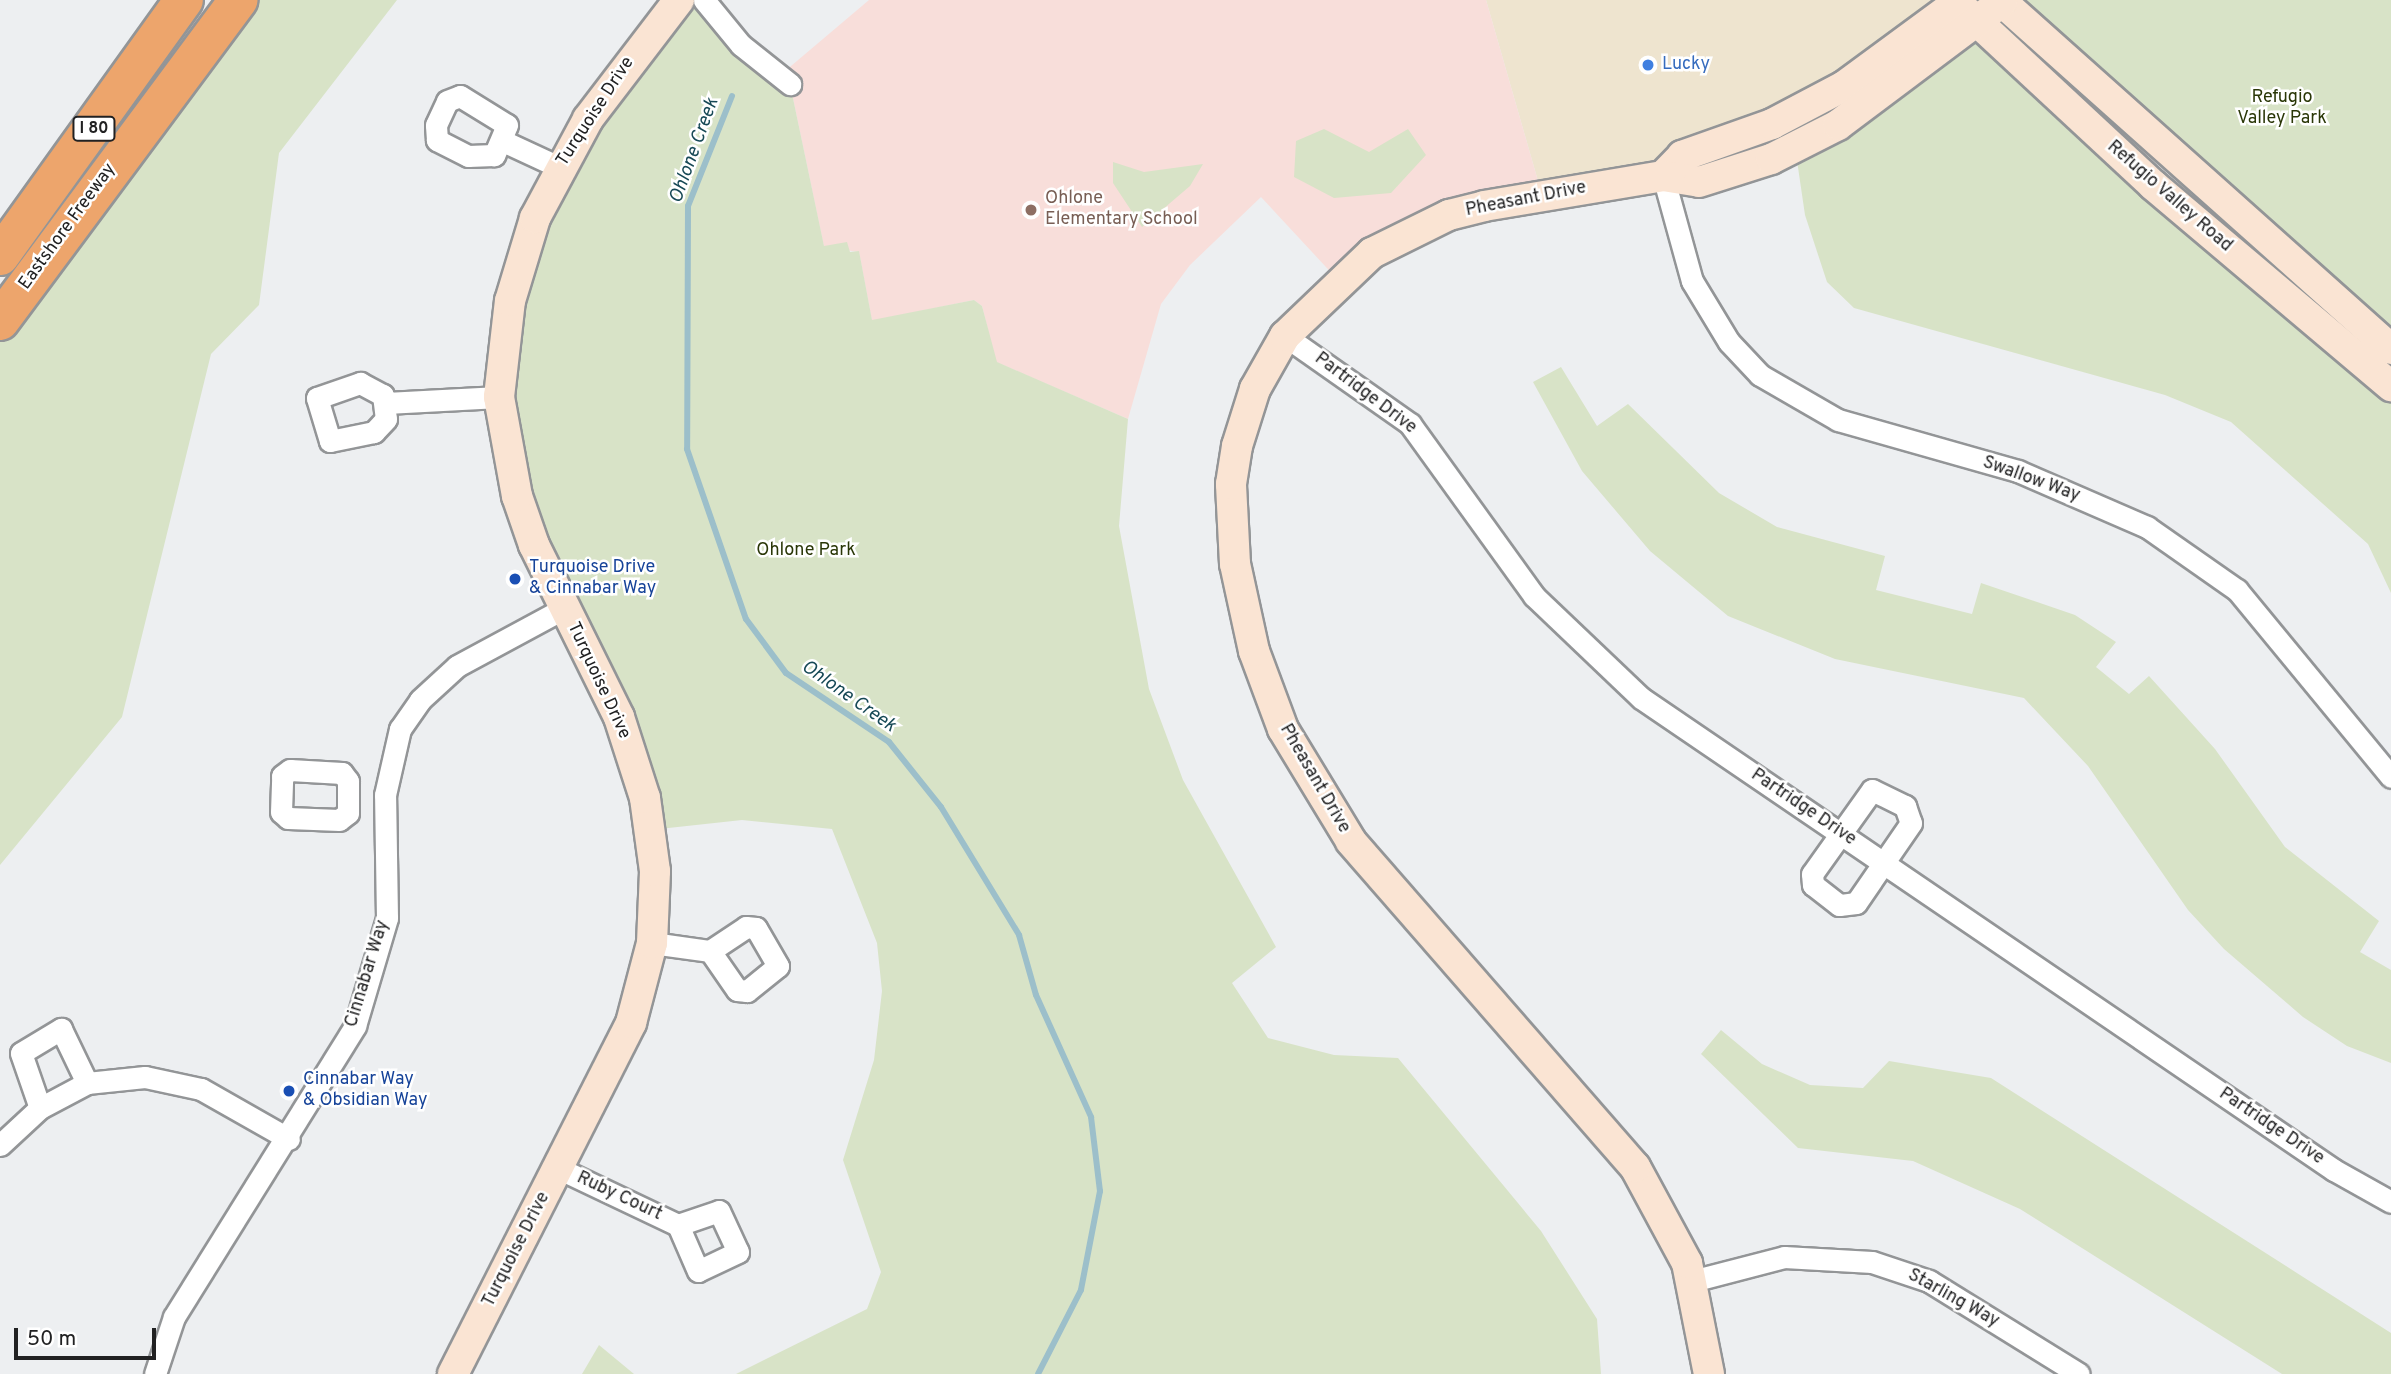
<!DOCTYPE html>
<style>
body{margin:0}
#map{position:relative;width:2391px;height:1374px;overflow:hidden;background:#edeff1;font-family:Overpass,sans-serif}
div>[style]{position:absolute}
.commercial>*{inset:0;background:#eee4cf}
.education>*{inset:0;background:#f8deda}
.green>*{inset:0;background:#d8e3c7}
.stream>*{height:6px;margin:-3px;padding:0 3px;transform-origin:3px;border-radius:3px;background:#9cbfca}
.roads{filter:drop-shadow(2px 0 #939597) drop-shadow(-2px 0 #939597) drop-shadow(0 2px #939597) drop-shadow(0 -2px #939597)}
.street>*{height:21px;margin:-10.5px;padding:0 10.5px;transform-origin:10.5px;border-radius:10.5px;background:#fff}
.secondary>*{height:30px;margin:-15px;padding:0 15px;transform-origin:15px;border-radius:15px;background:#fae4d3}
.highway>*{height:38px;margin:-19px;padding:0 19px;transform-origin:19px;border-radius:19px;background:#eda56c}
.dots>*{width:19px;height:19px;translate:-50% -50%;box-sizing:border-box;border:4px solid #fff;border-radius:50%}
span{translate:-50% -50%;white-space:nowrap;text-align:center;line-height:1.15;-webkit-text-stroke:5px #fff;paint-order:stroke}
.shield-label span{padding:2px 5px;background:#fff;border:2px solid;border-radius:5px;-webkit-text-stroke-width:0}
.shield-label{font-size:16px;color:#212122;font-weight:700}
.shop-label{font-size:18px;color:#366cbe}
.left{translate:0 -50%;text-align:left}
.park-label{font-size:18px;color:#2a3707}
.street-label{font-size:18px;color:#212122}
.education-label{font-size:18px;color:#785e54}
.transit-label{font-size:18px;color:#164399}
.water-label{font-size:19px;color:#174956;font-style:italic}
.scale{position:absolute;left:14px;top:1328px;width:142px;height:32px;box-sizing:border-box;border:4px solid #212122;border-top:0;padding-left:9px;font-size:21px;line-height:24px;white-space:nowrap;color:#212122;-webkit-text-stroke:5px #fff;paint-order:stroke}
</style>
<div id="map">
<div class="commercial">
<div style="clip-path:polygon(1486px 0,1954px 0,1936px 20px,1682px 156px,1542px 195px)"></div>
</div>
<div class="education">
<div style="clip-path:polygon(869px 0,1486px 0,1542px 195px,1484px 206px,1338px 280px,1261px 197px,1190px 265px,1161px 304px,1128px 419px,996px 362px,982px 306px,974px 300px,872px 321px,859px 252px,824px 247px,790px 84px,778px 77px)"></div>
</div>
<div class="green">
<div style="clip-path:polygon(238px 0,397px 0,279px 153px,259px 305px,211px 354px,122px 717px,0 865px,0 321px)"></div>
<div style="clip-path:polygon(679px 0,704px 0,790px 84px,824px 246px,847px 242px,850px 252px,859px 251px,872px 320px,974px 300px,982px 306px,997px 362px,1128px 419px,1119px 526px,1149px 689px,1183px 780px,1276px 947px,1232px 983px,1268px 1038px,1334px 1055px,1398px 1058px,1541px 1231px,1597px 1319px,1601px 1374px,736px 1374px,867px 1309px,881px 1272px,843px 1160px,874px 1060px,882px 991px,877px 943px,832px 829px,742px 820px,650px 830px,534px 545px,504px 334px,588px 119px)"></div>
<div style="clip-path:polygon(2000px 0,2391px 0,2391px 349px)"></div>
<div style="clip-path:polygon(1975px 24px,2391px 386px,2391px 593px,2368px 544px,2231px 422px,2165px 395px,1854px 308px,1827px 282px,1805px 215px,1795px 147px)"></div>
<div style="clip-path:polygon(1324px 129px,1369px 152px,1408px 129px,1426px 155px,1391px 193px,1334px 198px,1294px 177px,1296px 141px)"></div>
<div style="clip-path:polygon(1113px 162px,1144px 172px,1203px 164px,1190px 186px,1142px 227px,1113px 183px)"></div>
<div style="clip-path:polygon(1561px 367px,1597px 426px,1628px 404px,1719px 493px,1777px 527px,1885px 556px,1876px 590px,1972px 614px,1981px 583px,2075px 615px,2116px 642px,2096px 667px,2129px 694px,2149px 676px,2215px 749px,2285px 847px,2379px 921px,2360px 952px,2391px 970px,2391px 1063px,2347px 1046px,2303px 1017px,2224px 949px,2188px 910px,2088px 766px,2024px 698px,1835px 659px,1728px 616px,1650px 551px,1582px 471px,1533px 382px)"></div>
<div style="clip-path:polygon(1721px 1030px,1762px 1064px,1810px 1085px,1863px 1088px,1889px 1061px,1991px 1078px,2391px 1333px,2391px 1374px,2282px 1374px,2020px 1209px,1913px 1161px,1798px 1148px,1701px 1054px)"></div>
<div style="clip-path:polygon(599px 1345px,634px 1374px,582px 1374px)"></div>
</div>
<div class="stream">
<div style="left:732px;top:96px;width:118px;rotate:111.8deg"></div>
<div style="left:688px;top:206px;width:243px;rotate:90.2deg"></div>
<div style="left:687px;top:449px;width:180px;rotate:70.9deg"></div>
<div style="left:746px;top:619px;width:67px;rotate:53.5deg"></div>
<div style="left:786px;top:673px;width:124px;rotate:33.8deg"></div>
<div style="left:889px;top:742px;width:83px;rotate:51.3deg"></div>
<div style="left:941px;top:807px;width:150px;rotate:58.6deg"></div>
<div style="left:1019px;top:935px;width:62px;rotate:74.2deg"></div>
<div style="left:1036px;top:995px;width:134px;rotate:65.7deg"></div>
<div style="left:1091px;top:1117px;width:75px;rotate:83.1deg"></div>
<div style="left:1100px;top:1191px;width:101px;rotate:100.9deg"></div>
<div style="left:1081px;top:1290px;width:94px;rotate:117.1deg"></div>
</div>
<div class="roads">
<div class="street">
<div style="left:704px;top:0;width:58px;rotate:50.6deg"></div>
<div style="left:741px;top:45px;width:63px;rotate:38.5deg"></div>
<div style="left:460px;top:96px;width:55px;rotate:31.7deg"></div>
<div style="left:507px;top:125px;width:33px;rotate:113deg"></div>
<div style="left:494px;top:155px;width:26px;rotate:178deg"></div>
<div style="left:468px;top:156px;width:35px;rotate:-153deg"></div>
<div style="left:437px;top:140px;width:15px;rotate:-94deg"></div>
<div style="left:436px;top:125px;width:26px;rotate:-65deg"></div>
<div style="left:447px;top:101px;width:14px;rotate:-21deg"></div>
<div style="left:505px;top:142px;width:60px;rotate:24.8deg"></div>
<div style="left:1663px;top:176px;width:109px;rotate:74.6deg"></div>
<div style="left:1692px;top:281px;width:71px;rotate:58.8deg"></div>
<div style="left:1729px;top:342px;width:45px;rotate:46.8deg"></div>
<div style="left:1760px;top:375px;width:90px;rotate:30deg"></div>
<div style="left:1838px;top:420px;width:187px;rotate:15.8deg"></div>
<div style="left:2018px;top:471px;width:141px;rotate:23.5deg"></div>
<div style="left:2147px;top:527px;width:110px;rotate:35deg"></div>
<div style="left:2237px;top:590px;width:242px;rotate:50.5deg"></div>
<div style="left:1285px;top:336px;width:153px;rotate:35.1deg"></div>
<div style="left:1410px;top:424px;width:212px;rotate:54.2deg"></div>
<div style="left:1534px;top:596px;width:148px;rotate:43.6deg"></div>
<div style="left:1641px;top:698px;width:838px;rotate:34.26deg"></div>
<div style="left:2334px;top:1170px;width:65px;rotate:29.3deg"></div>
<div style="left:360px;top:383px;width:26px;rotate:28deg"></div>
<div style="left:383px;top:395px;width:24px;rotate:83deg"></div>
<div style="left:386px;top:419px;width:18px;rotate:133deg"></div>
<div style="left:374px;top:432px;width:45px;rotate:168.4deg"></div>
<div style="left:330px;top:441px;width:45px;rotate:-106.8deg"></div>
<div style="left:317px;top:398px;width:46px;rotate:-19.2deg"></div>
<div style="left:386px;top:403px;width:113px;rotate:-3deg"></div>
<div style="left:290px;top:770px;width:52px;rotate:3.3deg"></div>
<div style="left:342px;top:773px;width:10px;rotate:53deg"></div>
<div style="left:348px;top:781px;width:32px;rotate:90deg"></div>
<div style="left:348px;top:813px;width:11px;rotate:142deg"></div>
<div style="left:339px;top:820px;width:51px;rotate:-177.8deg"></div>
<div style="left:288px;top:818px;width:9px;rotate:-139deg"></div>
<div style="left:281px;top:812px;width:36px;rotate:-88deg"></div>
<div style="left:282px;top:776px;width:10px;rotate:-37deg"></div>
<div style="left:1872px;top:790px;width:37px;rotate:26deg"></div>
<div style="left:1905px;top:806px;width:18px;rotate:71deg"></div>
<div style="left:1911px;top:823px;width:97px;rotate:124.5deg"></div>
<div style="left:1856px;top:903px;width:17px;rotate:173deg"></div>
<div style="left:1839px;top:905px;width:33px;rotate:-142deg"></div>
<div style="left:1813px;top:885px;width:11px;rotate:-95deg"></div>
<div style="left:1812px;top:874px;width:103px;rotate:-54.5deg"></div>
<div style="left:652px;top:943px;width:59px;rotate:7.9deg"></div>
<div style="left:710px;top:951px;width:43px;rotate:-33.7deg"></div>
<div style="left:746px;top:927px;width:10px;rotate:6deg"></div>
<div style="left:756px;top:928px;width:44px;rotate:59.9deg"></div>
<div style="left:778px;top:966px;width:40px;rotate:141deg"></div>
<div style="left:747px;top:991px;width:10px;rotate:-174deg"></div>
<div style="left:737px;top:990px;width:47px;rotate:-124.7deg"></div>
<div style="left:40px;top:1108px;width:58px;rotate:-109.1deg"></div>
<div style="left:21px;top:1053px;width:47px;rotate:-31deg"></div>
<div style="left:61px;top:1029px;width:60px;rotate:64.3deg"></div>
<div style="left:0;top:1145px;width:54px;rotate:-42.8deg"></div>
<div style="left:40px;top:1108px;width:53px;rotate:-28deg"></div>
<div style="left:87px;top:1083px;width:58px;rotate:-5.9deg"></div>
<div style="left:145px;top:1077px;width:57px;rotate:12.1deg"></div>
<div style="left:201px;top:1089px;width:101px;rotate:29.6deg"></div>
<div style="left:560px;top:1169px;width:131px;rotate:25.4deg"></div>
<div style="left:678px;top:1225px;width:43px;rotate:-18.9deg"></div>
<div style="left:719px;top:1211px;width:45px;rotate:65.1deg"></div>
<div style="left:738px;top:1252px;width:44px;rotate:154.6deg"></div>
<div style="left:698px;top:1271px;width:50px;rotate:-113.5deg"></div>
<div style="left:1692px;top:1281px;width:95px;rotate:-14.6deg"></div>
<div style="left:1784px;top:1257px;width:88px;rotate:3.3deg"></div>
<div style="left:1872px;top:1262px;width:60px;rotate:18.4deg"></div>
<div style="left:1929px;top:1281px;width:176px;rotate:31.8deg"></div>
<div style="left:155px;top:1374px;width:60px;rotate:-71.6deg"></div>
<div style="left:174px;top:1317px;width:343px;rotate:-58.1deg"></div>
<div style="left:355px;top:1026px;width:113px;rotate:-73.5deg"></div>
<div style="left:387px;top:918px;width:123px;rotate:-90.9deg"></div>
<div style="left:385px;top:795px;width:68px;rotate:-77.2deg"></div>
<div style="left:400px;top:729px;width:35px;rotate:-55deg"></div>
<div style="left:420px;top:700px;width:50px;rotate:-42.6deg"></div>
<div style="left:457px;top:666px;width:120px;rotate:-28.3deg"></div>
</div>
<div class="secondary">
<div style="left:1954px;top:0;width:272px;rotate:42.9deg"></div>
<div style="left:2153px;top:185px;width:312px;rotate:40.2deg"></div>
<div style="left:2000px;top:0;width:524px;rotate:41.75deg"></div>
<div style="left:1663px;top:176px;width:28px;rotate:-46deg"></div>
<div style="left:1682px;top:156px;width:96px;rotate:-19.6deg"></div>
<div style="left:1772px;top:124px;width:81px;rotate:-27.8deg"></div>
<div style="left:1844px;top:86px;width:145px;rotate:-36.3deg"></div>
<div style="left:453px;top:1374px;width:394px;rotate:-63.1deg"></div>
<div style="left:631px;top:1023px;width:83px;rotate:-75.3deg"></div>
<div style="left:652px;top:943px;width:72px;rotate:-87.6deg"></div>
<div style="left:655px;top:871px;width:74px;rotate:-97.8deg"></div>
<div style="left:645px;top:798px;width:85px;rotate:-107.8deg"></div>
<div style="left:619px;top:717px;width:192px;rotate:-116.3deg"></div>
<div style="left:534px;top:545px;width:52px;rotate:-109.1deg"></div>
<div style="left:517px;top:496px;width:101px;rotate:-100.3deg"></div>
<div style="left:499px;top:397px;width:97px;rotate:-83.5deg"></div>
<div style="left:510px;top:301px;width:87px;rotate:-73.2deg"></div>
<div style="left:535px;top:218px;width:112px;rotate:-61.8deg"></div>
<div style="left:588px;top:119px;width:150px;rotate:-52.6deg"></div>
<div style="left:1709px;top:1374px;width:113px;rotate:-101.2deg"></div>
<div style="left:1687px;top:1263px;width:109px;rotate:-118.4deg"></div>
<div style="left:1635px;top:1167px;width:432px;rotate:-131.1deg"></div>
<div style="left:1351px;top:841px;width:131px;rotate:-121.3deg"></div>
<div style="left:1283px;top:729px;width:83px;rotate:-110.4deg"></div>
<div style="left:1254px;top:651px;width:89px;rotate:-102.3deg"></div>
<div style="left:1235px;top:564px;width:80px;rotate:-92.9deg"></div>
<div style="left:1231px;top:484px;width:38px;rotate:-81deg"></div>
<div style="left:1237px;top:446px;width:60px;rotate:-72.5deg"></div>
<div style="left:1255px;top:389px;width:61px;rotate:-60.5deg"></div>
<div style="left:1285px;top:336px;width:120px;rotate:-43.7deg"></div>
<div style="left:1372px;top:253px;width:86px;rotate:-26.3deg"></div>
<div style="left:1449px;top:215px;width:36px;rotate:-14deg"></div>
<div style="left:1484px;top:206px;width:181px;rotate:-9.5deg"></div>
<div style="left:1663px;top:176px;width:36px;rotate:9deg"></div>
<div style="left:1699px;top:182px;width:76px;rotate:-17.7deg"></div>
<div style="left:1771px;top:159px;width:75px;rotate:-26.9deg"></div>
<div style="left:1838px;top:125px;width:205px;rotate:-36.9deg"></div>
</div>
<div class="highway">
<div style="left:0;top:256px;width:315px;rotate:-54.3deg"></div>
<div style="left:0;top:321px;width:400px;rotate:-53.4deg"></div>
</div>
</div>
<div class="dots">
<div style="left:1648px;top:65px;background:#3f7fe0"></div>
<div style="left:1031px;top:210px;background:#8d6e63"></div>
<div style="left:515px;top:579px;background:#1a4fb4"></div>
<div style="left:289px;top:1091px;background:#1a4fb4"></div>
</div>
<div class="shield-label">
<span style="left:94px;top:129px">I 80</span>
</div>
<div class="shop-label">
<span class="left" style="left:1662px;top:65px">Lucky</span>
</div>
<div class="park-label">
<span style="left:2282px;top:109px">Refugio<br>Valley Park</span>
<span style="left:806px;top:551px">Ohlone Park</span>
</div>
<div class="street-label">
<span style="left:596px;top:112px;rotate:-57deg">Turquoise Drive</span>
<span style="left:2169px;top:197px;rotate:41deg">Refugio Valley Road</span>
<span style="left:1526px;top:200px;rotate:-11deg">Pheasant Drive</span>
<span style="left:68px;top:227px;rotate:-54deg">Eastshore Freeway</span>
<span style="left:1365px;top:394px;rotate:37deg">Partridge Drive</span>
<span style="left:2031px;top:480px;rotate:20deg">Swallow Way</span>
<span style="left:598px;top:681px;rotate:65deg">Turquoise Drive</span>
<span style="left:1314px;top:779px;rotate:60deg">Pheasant Drive</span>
<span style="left:1803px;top:808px;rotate:34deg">Partridge Drive</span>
<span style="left:368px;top:974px;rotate:-73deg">Cinnabar Way</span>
<span style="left:2271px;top:1127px;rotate:34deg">Partridge Drive</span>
<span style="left:619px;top:1197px;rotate:25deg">Ruby Court</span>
<span style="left:517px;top:1250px;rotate:-63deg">Turquoise Drive</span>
<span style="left:1953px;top:1299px;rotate:29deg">Starling Way</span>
</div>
<div class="education-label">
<span class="left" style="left:1045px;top:210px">Ohlone<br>Elementary School</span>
</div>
<div class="transit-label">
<span class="left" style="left:529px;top:579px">Turquoise Drive<br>&amp; Cinnabar Way</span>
<span class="left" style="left:303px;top:1091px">Cinnabar Way<br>&amp; Obsidian Way</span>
</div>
<div class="water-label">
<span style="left:695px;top:151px;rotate:-70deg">Ohlone Creek</span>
<span style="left:848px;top:697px;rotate:35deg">Ohlone Creek</span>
</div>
<div class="scale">50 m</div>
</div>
